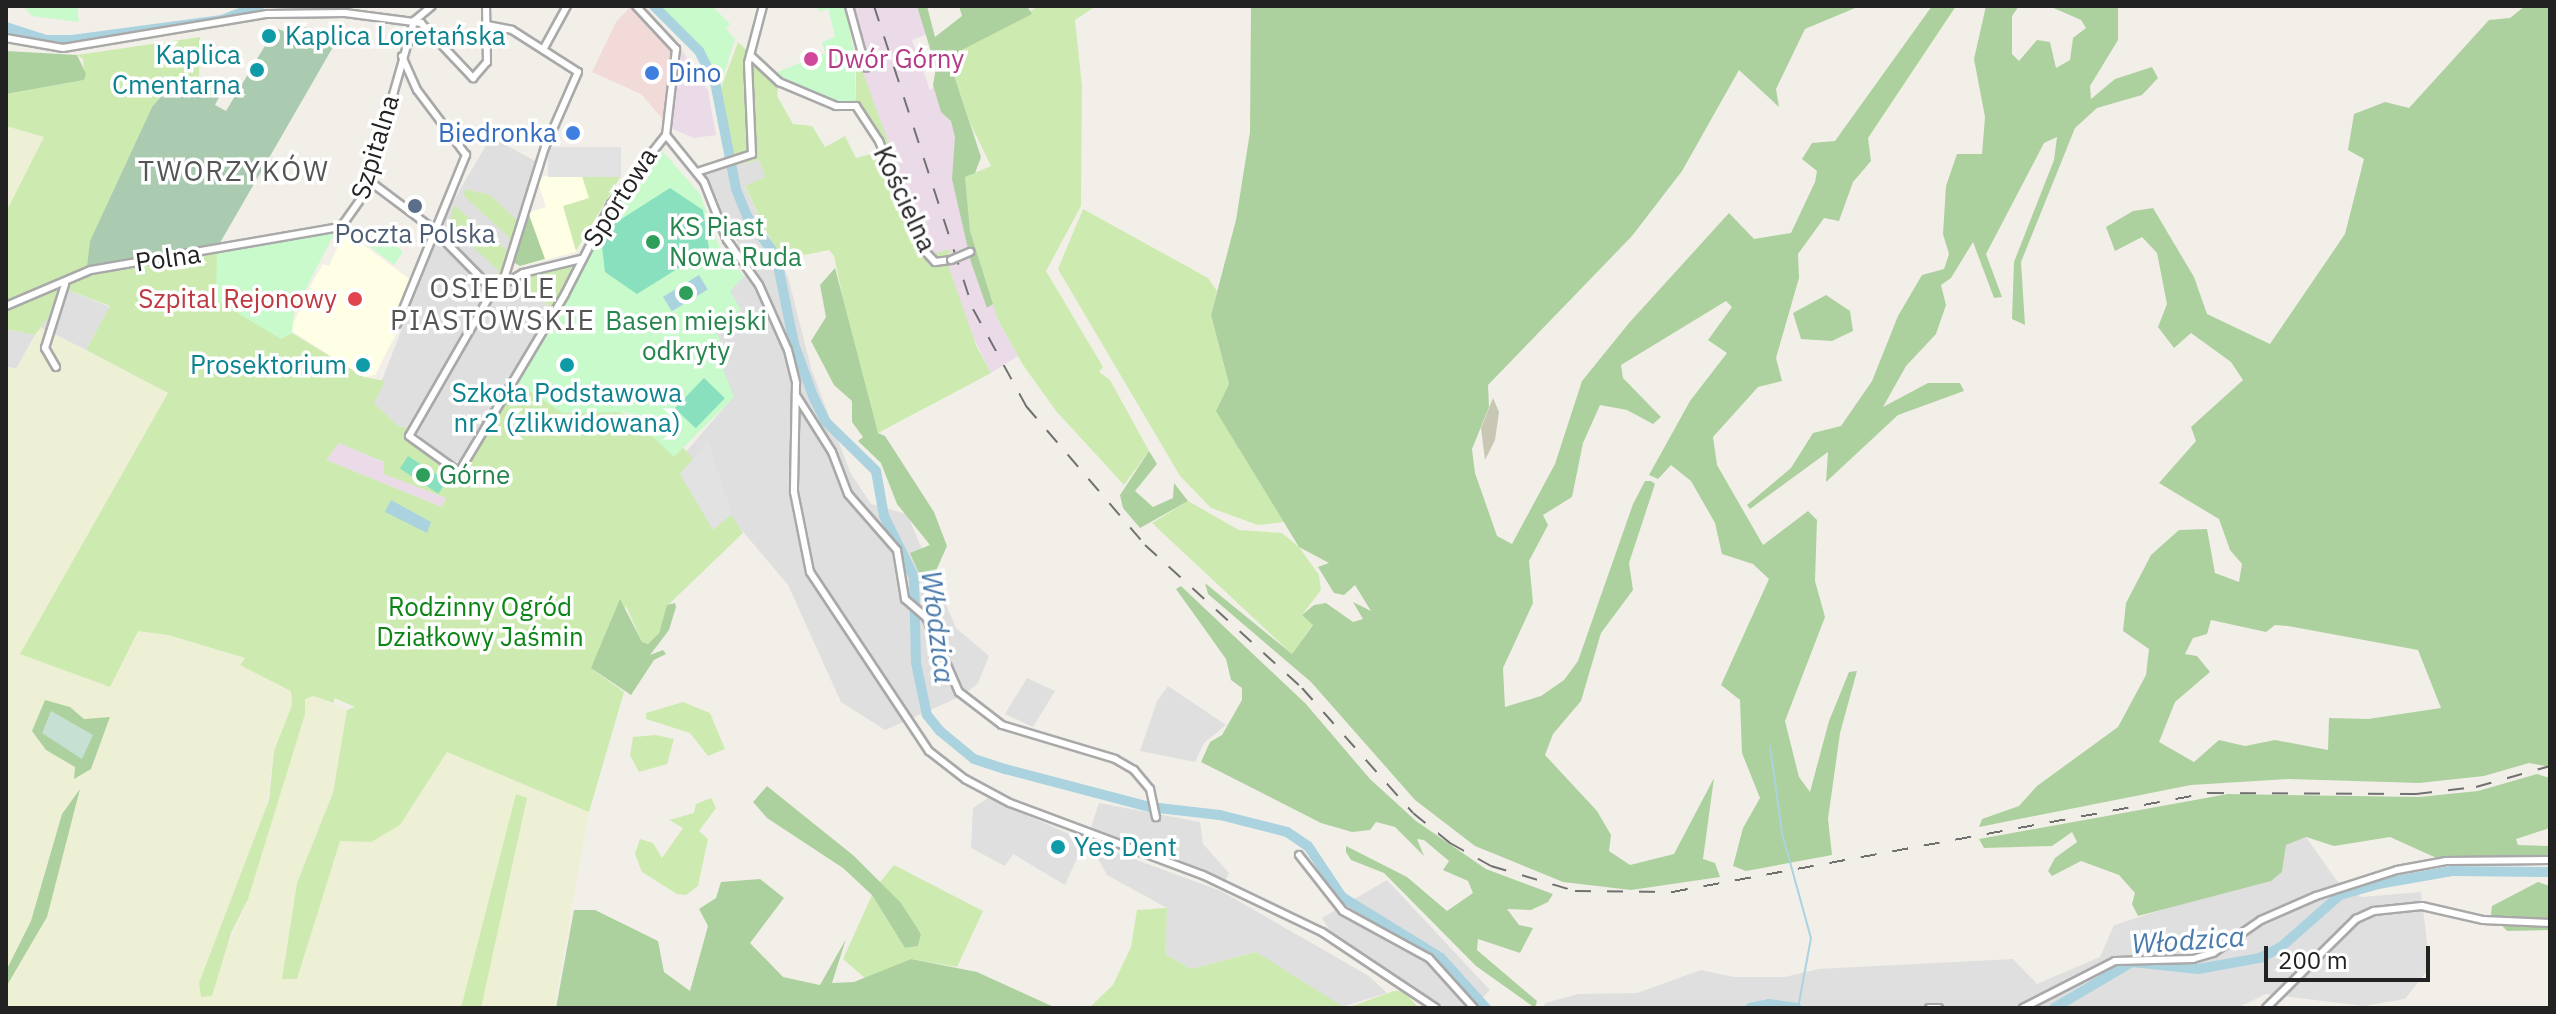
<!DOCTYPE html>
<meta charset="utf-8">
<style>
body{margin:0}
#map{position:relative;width:2556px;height:1014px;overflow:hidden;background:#f2efe9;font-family:"IBM Plex Sans",sans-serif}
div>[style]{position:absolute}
.residential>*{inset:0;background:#e0dfdf}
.commercial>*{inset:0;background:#f2dad9}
.industrial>*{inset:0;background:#ebdbe8}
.education>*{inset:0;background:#ffffe5}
.construction>*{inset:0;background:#c7c7b4}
.farmland>*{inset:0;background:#eef0d5}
.grass>*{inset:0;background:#cdebb0}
.forest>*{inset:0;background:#add19e}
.wetland>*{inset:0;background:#c6e0d4}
.cemetery>*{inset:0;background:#aacbaf}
.park>*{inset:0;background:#c8facc}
.pitch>*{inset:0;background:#88e0be;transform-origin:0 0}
.parking>*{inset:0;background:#e2e2e2;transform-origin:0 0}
.water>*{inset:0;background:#aad3df;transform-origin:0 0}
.stream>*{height:2px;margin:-1px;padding:0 1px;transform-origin:1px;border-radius:1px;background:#aad3df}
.river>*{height:10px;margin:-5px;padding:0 5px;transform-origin:5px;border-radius:5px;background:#aad3df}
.roads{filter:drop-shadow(2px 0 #a9a9a9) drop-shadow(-2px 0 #a9a9a9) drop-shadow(0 2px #a9a9a9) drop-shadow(0 -2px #a9a9a9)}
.minor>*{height:6px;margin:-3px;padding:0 3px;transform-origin:3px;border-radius:3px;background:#fff}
.rail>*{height:2px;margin-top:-1px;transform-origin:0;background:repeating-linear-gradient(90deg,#707070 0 16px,transparent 0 32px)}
.bridges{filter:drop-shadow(2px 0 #a9a9a9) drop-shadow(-2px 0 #a9a9a9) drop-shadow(0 2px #a9a9a9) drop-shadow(0 -2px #a9a9a9)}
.minor-bridge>*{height:6px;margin:-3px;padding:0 3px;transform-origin:3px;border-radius:3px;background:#fff}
.dots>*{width:22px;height:22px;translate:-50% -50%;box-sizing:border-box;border:4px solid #fff;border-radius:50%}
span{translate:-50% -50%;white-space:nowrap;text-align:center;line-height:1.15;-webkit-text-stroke:7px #fff;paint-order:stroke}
.culture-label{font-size:26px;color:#0d838f}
.left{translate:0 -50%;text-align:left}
.right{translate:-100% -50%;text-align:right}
.hotel-label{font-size:26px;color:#b23c85}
.shop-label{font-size:26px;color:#366cbe}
.street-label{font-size:26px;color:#222}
.leisure-label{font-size:26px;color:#27864d}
.service-label{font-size:26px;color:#4e5e75}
.health-label{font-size:26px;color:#be3a42}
.park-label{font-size:26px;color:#0c8416}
.neighbourhood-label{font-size:28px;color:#555;letter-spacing:2px}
.water-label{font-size:28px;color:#4a7aab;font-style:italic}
.frame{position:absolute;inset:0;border:8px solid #222;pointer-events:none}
.scale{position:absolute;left:2264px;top:946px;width:166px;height:36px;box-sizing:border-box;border:4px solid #222;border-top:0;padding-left:10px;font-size:24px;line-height:28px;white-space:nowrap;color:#222;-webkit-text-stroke:6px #fff;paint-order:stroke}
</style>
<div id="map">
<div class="residential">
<div style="clip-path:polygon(491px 137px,537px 162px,508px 276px,486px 297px,413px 429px,398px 426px,373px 403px,449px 208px)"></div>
<div style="clip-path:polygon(759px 160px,766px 177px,745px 187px,788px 277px,811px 368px,850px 472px,871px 504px,907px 514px,956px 628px,989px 656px,978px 683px,964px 695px,885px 730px,841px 702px,788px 585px,728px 514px,686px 452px,733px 397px,717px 354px,723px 345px,714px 329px,729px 291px,754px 267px,692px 175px)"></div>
<div style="clip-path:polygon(516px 279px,553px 309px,463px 460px,451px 463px,416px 433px,493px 295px)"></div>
<div style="clip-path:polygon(68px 290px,110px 307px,86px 350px,40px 327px)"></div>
<div style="clip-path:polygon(6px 329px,35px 335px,16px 369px,6px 366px)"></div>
<div style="clip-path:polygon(1027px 678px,1055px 691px,1033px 727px,1005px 714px)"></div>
<div style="clip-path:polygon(1168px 686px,1226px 725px,1204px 743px,1195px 762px,1140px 751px,1157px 701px)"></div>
<div style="clip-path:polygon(988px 798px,1085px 841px,1221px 891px,1369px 976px,1387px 993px,1338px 1008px,1256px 952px,1191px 969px,1165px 954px,1167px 908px,1107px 875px,1091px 846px,1082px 847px,1065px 885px,1013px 854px,1005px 866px,971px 848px,973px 808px)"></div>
<div style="clip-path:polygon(1099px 803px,1200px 822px,1203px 844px,1229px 873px,1226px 880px,1090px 831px)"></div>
<div style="clip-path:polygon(2306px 837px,2337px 881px,2362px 897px,2421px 892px,2430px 967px,2405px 999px,2364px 1006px,2266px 994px,2237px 1008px,1543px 1008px,1545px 1003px,1578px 994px,1637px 993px,1701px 970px,1734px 977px,1785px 977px,1818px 969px,2013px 959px,2037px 984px,2100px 957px,2114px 925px,2282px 872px,2286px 845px)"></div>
<div style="clip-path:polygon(1387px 880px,1490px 990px,1472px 1008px,1446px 1008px,1332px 934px,1322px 918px)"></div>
</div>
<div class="commercial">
<div style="clip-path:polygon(631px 6px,670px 41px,673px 50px,666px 123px,641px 94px,592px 72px,616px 22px)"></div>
</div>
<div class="industrial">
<div style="clip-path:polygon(852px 6px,924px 6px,931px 33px,912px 40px,930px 90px,947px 80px,998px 320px,1018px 356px,991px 373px,918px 227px,860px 73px,870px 69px)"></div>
<div style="clip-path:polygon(682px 50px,708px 91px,716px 135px,694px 138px,668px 127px)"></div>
<div style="clip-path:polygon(339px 442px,385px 463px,385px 474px,446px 498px,442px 507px,325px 460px)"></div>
</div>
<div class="education">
<div style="clip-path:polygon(544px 176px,621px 176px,576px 252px,521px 266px,512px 261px,527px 213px,546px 207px,538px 182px)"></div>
<div style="clip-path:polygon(345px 231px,412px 281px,398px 317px,404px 318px,375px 375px,364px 377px,290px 330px,313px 281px,323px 264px,329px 266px)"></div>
</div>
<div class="construction">
<div style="clip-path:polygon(1493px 398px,1499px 412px,1495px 440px,1485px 460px,1481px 428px)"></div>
</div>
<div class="farmland">
<div style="clip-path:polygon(6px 126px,44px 137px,6px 212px)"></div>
<div style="clip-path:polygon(40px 327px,168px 393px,20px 654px,138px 631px,168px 635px,246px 659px,241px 665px,291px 691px,292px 705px,274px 751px,266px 808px,199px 983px,221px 961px,248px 899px,304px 699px,313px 696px,347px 710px,333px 793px,297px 883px,282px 979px,340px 840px,371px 842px,409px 812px,447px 752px,589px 812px,554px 1008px,6px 1008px,6px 366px,16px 369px)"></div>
</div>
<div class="grass">
<div style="clip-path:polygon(654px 6px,666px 6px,704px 51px,721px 88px,738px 42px,779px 82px,777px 96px,793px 124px,812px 126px,825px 147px,845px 136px,856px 158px,874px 153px,879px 141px,856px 106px,856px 53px,913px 210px,918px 209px,934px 254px,949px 249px,949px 268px,976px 345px,991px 373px,878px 433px,857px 365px,834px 256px,829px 250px,780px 260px,745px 186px,765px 177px,759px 160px,732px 166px,715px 82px,699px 51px)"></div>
<div style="clip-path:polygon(1039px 6px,1096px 6px,1075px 20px,1082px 86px,1081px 206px,1046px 271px,1103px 367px,1099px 372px,1110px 380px,1149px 451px,1124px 485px,1056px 411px,1023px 365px,998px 320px,970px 231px,965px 177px,991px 166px,970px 123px,948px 57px)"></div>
<div style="clip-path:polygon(evenodd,200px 37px,199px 83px,165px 92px,152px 107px,90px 241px,217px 248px,281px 339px,292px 333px,364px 377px,385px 381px,374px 403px,398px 426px,413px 429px,409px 436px,459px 472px,456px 480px,511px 378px,523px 389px,660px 422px,698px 464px,743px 533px,667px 606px,659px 633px,648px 644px,642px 642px,626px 606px,591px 668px,624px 692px,589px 812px,447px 752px,400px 825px,371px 842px,340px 841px,297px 979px,282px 979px,297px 883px,333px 793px,347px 710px,355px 707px,334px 698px,334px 703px,313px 696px,305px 699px,305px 714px,248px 899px,231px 933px,212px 996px,201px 997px,199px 983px,269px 800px,274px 751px,292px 705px,291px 691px,240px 665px,245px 658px,168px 635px,138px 631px,110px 687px,20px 654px,168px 393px,86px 350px,110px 306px,68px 290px,35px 335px,6px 329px,6px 212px,44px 137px,6px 126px,6px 94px,84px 80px,83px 59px,77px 55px,200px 37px,339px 443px,384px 462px,384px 474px,446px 498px,442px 507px,326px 460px,339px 443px)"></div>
<div style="clip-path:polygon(582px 176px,621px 176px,576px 251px,563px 206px,589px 198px)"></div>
<div style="clip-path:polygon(465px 189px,490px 195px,519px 222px,513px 241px,464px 196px)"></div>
<div style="clip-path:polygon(454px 205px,510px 253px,505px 269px,495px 280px,499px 271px,453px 229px,446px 235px)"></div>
<div style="clip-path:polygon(1083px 209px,1208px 278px,1217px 291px,1211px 315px,1229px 384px,1217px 411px,1284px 522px,1258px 525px,1211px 508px,1180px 476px,1058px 269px)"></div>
<div style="clip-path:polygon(570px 263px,574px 274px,553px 309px,516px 279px)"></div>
<div style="clip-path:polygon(1188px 501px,1239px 530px,1282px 533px,1299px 547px,1319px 575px,1321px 590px,1302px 615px,1313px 624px,1292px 654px,1152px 523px)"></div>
<div style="clip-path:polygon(683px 702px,710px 713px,725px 749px,708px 756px,690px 733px,646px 719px,646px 713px)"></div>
<div style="clip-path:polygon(656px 735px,674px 739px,667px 764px,639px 772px,630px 755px,633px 737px)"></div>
<div style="clip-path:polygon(516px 794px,527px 798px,481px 1008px,461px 1008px)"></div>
<div style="clip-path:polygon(711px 798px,716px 808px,699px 831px,708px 839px,698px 886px,686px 895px,677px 894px,642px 872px,635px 854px,640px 839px,653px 843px,662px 858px,683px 828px,669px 820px,694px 813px,696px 804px)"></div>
<div style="clip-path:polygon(894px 865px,983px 911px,957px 967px,911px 959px,865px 978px,843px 959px,872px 895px,905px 948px,918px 946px,921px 933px,880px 882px)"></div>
<div style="clip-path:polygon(1167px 908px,1165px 954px,1191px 969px,1256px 952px,1345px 1008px,1089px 1008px,1113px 985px,1131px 947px,1137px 910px)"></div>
<div style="clip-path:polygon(1394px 991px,1403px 991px,1419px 1008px,1347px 1008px)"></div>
</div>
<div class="forest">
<div style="clip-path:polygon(917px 6px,927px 6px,935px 37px,962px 16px,959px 6px,1027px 6px,1032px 14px,948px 57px,981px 157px,975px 173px,965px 177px,970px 231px,993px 304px,987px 308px,971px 262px,952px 179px,955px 137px,951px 121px,941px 112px,933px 85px,936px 68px)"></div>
<div style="clip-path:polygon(1251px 6px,1860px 6px,1805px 29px,1776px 89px,1779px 107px,1739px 70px,1682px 171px,1632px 236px,1488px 385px,1489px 407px,1472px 449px,1475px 473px,1497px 536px,1512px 544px,1555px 464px,1582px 381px,1629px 323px,1729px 213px,1754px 239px,1791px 233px,1815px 182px,1817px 171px,1802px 159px,1812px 143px,1835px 141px,1932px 6px,1956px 6px,1868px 138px,1871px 161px,1853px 182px,1839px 221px,1824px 218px,1798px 254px,1799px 278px,1776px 358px,1782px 381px,1758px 387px,1713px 437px,1717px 465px,1763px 545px,1808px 511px,1817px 520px,1815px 581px,1825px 617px,1785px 721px,1799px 777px,1810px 792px,1829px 721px,1849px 672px,1857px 671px,1840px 733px,1828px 819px,1832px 855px,1746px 871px,1733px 866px,1743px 828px,1760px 798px,1742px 753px,1740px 700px,1721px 685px,1769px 579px,1753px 564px,1722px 554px,1715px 523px,1691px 481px,1671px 465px,1658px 479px,1649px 475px,1690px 401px,1727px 353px,1708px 340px,1732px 307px,1726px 301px,1621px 365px,1623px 378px,1661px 417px,1653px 424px,1627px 410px,1600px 405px,1583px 443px,1572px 497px,1543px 515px,1548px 525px,1529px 561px,1533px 603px,1503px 668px,1505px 707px,1541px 696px,1564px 680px,1578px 661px,1633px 504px,1645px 481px,1651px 481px,1655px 484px,1629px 563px,1633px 590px,1601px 633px,1581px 701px,1553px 734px,1545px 755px,1597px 811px,1611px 835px,1609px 851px,1630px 865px,1674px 854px,1714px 778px,1703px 859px,1715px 863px,1720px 877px,1631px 890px,1563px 882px,1475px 846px,1415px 800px,1311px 682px,1208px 594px,1205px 583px,1292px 654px,1313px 625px,1302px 615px,1314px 605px,1326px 603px,1353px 622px,1363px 619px,1353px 602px,1371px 611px,1355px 585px,1344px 595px,1334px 593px,1318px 567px,1329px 563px,1299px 547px,1216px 411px,1229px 384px,1211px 315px,1236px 220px,1250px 132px)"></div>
<div style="clip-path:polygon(1986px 6px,2019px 6px,2012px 16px,2012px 54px,2019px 61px,2037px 40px,2050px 42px,2056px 68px,2070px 60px,2073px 38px,2086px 28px,2081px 20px,2049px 6px,2118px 6px,2118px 40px,2090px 86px,2091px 99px,2115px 79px,2152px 67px,2158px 78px,2142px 95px,2097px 108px,2075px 128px,2021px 262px,2025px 325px,2012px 319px,2014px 262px,2054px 160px,2057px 137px,2044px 143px,1986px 254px,2002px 297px,1994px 298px,1973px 242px,1951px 278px,1941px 285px,1946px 305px,1936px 334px,1906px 366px,1883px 407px,1928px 383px,1960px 383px,1964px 391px,1898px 415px,1826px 482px,1828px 452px,1750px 509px,1747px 505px,1791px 468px,1813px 433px,1841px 426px,1872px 381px,1898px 316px,1922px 275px,1944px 269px,1949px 254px,1943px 234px,1946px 186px,1957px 154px,1982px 154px,1985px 117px,1974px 59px)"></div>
<div style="clip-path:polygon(evenodd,2525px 6px,2550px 6px,2550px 767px,2529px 763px,2484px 776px,2419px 783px,2289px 779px,2191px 785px,1979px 827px,1982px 819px,2019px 806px,2037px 786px,2118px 727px,2146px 675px,2149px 649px,2123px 631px,2126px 603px,2151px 555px,2179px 530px,2207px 529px,2215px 573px,2239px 582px,2242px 564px,2230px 550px,2219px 519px,2159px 483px,2196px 441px,2191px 427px,2243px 380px,2231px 362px,2191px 333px,2174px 348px,2158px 327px,2167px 304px,2157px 253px,2142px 237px,2115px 251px,2106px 227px,2133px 211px,2153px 208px,2194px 277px,2207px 314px,2270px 344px,2345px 234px,2364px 159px,2348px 150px,2354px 114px,2385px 102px,2409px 108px,2489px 20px,2510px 18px,2525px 6px,2211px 620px,2266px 632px,2275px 625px,2288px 626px,2418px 650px,2441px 708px,2368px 719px,2329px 718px,2328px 750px,2275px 740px,2245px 746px,2219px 740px,2194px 762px,2159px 742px,2175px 702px,2210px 672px,2197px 656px,2185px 654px,2193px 638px,2207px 634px,2211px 620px)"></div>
<div style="clip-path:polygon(6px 51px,77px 55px,86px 74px,84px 80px,6px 94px)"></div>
<div style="clip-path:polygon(528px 212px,545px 259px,520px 266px,513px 262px)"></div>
<div style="clip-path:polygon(835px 268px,878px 433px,885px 436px,934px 512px,947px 546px,927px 591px,910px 553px,930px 545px,897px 504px,881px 463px,858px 441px,863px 437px,852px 422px,852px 401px,834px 385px,811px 341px,826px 317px,820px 285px)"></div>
<div style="clip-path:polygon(1826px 295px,1850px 311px,1853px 331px,1832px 341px,1801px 339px,1793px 313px)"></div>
<div style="clip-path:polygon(1149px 451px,1157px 464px,1135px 491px,1153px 507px,1173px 498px,1174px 483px,1188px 501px,1140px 528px,1123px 508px,1120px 495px)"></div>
<div style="clip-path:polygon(1181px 586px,1306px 704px,1370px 779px,1416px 821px,1486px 869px,1553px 894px,1548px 902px,1531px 910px,1507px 909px,1519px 925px,1533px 928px,1520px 953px,1478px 939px,1477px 950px,1537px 1001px,1535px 1008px,1476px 966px,1384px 873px,1351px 860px,1346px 852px,1346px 846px,1407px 877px,1447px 911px,1473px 893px,1468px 881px,1443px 870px,1449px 861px,1424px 840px,1417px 839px,1424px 856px,1395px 827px,1376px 822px,1370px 830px,1352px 832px,1321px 823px,1201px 762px,1210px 742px,1222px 735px,1242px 700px,1242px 688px,1231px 680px,1226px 659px,1176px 589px)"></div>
<div style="clip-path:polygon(620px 599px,642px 642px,648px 644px,659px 633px,667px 605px,675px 603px,676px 607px,669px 630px,650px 655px,663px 650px,666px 654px,654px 660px,631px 695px,591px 668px)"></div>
<div style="clip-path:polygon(45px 700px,70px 707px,84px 719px,110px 717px,91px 769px,74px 779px,75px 767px,46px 750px,32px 731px)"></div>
<div style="clip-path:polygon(2537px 774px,2550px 778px,2550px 828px,2516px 839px,2518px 845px,2550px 846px,2550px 857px,2441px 860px,2390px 837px,2334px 846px,2306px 837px,2286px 845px,2282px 872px,2271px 881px,2138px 916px,2132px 904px,2135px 893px,2119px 875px,2081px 861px,2052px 876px,2048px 871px,2055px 858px,2077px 842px,2072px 832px,2052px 846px,1984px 848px,1979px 839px,2228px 794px,2419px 797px,2478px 791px)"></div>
<div style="clip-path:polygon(767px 786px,854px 856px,901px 903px,921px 934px,918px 946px,905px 948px,872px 895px,843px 868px,767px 818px,753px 802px)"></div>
<div style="clip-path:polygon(80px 789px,47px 917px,6px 987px,6px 971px,31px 921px,62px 814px)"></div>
<div style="clip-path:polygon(760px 879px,784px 898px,750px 943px,783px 977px,820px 985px,846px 939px,832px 983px,854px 982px,911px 959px,977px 972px,1056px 1008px,556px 1008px,574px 910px,595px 910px,658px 941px,664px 972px,690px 991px,708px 926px,699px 909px,716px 898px,721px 882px)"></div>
<div style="clip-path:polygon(2538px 882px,2550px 886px,2550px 930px,2507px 931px,2491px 914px,2492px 906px)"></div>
</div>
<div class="wetland">
<div style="clip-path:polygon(51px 711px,93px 735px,82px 759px,42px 733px)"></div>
</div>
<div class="cemetery">
<div style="clip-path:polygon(305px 27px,325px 33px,333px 47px,217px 248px,87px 267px,90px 241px,152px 107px,165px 92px,226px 84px,215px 105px,226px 111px,266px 44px,274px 46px,278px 29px,297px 36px)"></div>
</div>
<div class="park">
<div style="clip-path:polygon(23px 6px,77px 6px,79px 22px,32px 16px)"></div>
<div style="clip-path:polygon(654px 6px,712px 6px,730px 24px,726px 29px,735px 39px,720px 87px,699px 51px)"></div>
<div style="clip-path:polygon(817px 6px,845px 6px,854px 51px,856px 106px,836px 106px,770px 75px,825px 53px,822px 43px,835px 36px,828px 9px,819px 12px)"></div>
<div style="clip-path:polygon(658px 146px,700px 194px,719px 246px,744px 276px,730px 291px,741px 310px,714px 329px,723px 345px,717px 354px,734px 397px,674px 457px,627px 412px,562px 413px,511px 378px,572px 289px,624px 192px)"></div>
<div style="clip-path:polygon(374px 226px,403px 252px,394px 265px,365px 243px)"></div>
<div style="clip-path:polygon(336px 230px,294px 312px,292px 333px,281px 339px,216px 300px,217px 248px)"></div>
</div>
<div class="pitch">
<div style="clip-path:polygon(670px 188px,703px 210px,709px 249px,637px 294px,605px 272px,601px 238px,604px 230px)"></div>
<div style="left:704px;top:378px;width:29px;height:42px;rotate:44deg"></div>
<div style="left:408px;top:456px;width:46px;height:15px;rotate:33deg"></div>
</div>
<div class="parking">
<div style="left:548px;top:147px;width:73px;height:30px"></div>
<div style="clip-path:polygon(708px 441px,732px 514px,713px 530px,680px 474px)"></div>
</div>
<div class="water">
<div style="left:699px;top:275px;width:17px;height:42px;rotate:59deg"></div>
<div style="clip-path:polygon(391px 500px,431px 522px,427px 533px,385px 512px)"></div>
</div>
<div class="stream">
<div style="left:1770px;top:746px;width:88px;rotate:82.1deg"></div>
<div style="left:1782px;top:833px;width:109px;rotate:74.6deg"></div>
<div style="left:1811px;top:938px;width:71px;rotate:100.5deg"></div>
</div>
<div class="river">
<div style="left:654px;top:6px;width:64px;rotate:45deg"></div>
<div style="left:699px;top:51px;width:35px;rotate:63deg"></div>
<div style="left:715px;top:82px;width:109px;rotate:78.9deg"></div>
<div style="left:736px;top:189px;width:31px;rotate:68deg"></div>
<div style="left:748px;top:218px;width:47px;rotate:53.6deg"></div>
<div style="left:776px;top:256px;width:90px;rotate:78.4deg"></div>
<div style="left:794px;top:344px;width:55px;rotate:69.9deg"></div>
<div style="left:813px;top:396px;width:28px;rotate:64deg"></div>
<div style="left:825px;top:421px;width:71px;rotate:44.4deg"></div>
<div style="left:876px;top:471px;width:46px;rotate:79.9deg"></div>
<div style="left:884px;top:516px;width:68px;rotate:63.8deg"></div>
<div style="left:914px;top:577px;width:86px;rotate:88.7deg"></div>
<div style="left:916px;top:663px;width:53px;rotate:78.1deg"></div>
<div style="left:927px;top:715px;width:21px;rotate:51deg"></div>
<div style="left:940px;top:731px;width:44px;rotate:39.5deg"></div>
<div style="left:974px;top:759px;width:33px;rotate:18deg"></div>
<div style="left:1005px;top:769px;width:150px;rotate:14.7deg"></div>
<div style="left:1150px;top:807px;width:70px;rotate:6.5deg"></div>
<div style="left:1220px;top:815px;width:69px;rotate:14.2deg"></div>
<div style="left:1287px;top:832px;width:25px;rotate:34deg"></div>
<div style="left:1308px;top:846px;width:61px;rotate:56.3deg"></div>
<div style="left:1342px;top:897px;width:116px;rotate:31.6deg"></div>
<div style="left:1441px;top:958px;width:67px;rotate:48deg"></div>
<div style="left:6px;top:27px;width:42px;rotate:18deg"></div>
<div style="left:46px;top:40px;width:26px"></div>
<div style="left:72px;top:40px;width:151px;rotate:-7.6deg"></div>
<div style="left:222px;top:20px;width:40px;rotate:-21deg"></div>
<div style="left:1750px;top:1008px;width:19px;rotate:-12deg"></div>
<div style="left:1769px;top:1004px;width:28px;rotate:8deg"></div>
<div style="left:2054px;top:1008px;width:91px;rotate:-30.5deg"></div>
<div style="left:2132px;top:962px;width:66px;rotate:6.1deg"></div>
<div style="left:2198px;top:969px;width:63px;rotate:-10.1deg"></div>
<div style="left:2260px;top:958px;width:24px;rotate:-28deg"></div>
<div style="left:2281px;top:947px;width:79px;rotate:-41.4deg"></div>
<div style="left:2340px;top:895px;width:40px;rotate:-16deg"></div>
<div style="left:2378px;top:884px;width:75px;rotate:-10deg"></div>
<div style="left:2452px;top:871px;width:98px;rotate:0.6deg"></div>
</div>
<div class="roads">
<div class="minor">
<div style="left:636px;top:6px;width:59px;rotate:47.1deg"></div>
<div style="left:676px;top:49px;width:87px;rotate:96.6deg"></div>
<div style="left:666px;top:135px;width:60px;rotate:51deg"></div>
<div style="left:704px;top:182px;width:62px;rotate:68.4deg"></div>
<div style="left:727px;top:240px;width:55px;rotate:54.6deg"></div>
<div style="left:759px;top:285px;width:71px;rotate:66deg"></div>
<div style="left:788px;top:350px;width:34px;rotate:76deg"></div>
<div style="left:796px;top:383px;width:109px;rotate:91.1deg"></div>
<div style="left:794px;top:492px;width:82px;rotate:78.7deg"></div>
<div style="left:810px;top:572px;width:215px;rotate:56.4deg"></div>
<div style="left:929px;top:751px;width:46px;rotate:37.9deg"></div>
<div style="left:965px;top:779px;width:51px;rotate:28.1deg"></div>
<div style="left:1010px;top:803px;width:206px;rotate:20.5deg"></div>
<div style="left:1203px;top:875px;width:132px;rotate:25.6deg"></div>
<div style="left:1322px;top:932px;width:137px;rotate:33.7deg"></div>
<div style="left:849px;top:6px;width:64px;rotate:74.7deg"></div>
<div style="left:414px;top:21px;width:23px;rotate:-40deg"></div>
<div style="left:487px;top:25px;width:25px;rotate:11deg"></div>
<div style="left:512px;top:30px;width:78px;rotate:32.5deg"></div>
<div style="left:578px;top:72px;width:82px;rotate:113.7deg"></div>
<div style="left:545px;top:147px;width:141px;rotate:107.3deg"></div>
<div style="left:6px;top:38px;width:58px;rotate:10deg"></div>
<div style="left:63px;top:48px;width:207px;rotate:-9.5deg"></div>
<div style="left:267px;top:14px;width:78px;rotate:-0.7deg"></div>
<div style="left:345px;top:13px;width:77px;rotate:7.5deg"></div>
<div style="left:421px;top:23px;width:76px;rotate:46.6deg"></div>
<div style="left:473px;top:78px;width:21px;rotate:-49deg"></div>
<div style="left:487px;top:62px;width:56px;rotate:-91deg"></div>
<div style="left:544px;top:48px;width:48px;rotate:-61.3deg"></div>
<div style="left:750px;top:55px;width:40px;rotate:43deg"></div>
<div style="left:779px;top:82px;width:62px;rotate:22.8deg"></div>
<div style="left:836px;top:106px;width:20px"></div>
<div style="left:856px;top:106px;width:42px;rotate:56.7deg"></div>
<div style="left:879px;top:141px;width:117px;rotate:67.8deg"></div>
<div style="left:923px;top:249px;width:18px;rotate:47deg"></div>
<div style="left:935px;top:262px;width:16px;rotate:-7deg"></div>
<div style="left:697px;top:172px;width:58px;rotate:-18.1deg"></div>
<div style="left:752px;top:154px;width:91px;rotate:-92.5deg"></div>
<div style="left:748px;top:63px;width:59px;rotate:-75.3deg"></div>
<div style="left:368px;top:180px;width:80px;rotate:36.9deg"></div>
<div style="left:432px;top:228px;width:87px;rotate:45.5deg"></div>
<div style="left:581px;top:259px;width:60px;rotate:166.4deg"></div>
<div style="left:523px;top:273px;width:34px;rotate:150deg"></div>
<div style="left:493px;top:290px;width:168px;rotate:119.9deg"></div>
<div style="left:409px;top:436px;width:62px;rotate:35.8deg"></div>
<div style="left:459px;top:472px;width:207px;rotate:-59.2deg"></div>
<div style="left:565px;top:294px;width:101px;rotate:-62.9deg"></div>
<div style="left:611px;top:204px;width:88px;rotate:-51.4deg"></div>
<div style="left:6px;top:306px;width:92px;rotate:-23deg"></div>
<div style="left:91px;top:270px;width:254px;rotate:-9.8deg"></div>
<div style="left:341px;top:227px;width:42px;rotate:-54.8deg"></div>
<div style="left:365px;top:193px;width:179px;rotate:-74.1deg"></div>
<div style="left:397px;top:324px;width:183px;rotate:-67.8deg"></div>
<div style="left:466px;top:155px;width:81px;rotate:-127deg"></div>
<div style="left:417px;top:90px;width:37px;rotate:-114deg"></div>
<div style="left:56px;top:367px;width:22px;rotate:-120deg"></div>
<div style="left:45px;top:348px;width:67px;rotate:-72.6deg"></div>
<div style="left:796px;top:395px;width:67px;rotate:57.7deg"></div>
<div style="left:832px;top:452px;width:45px;rotate:69.1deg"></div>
<div style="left:848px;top:494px;width:74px;rotate:48.8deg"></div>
<div style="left:897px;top:550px;width:50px;rotate:80.7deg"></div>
<div style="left:905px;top:599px;width:28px;rotate:41deg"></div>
<div style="left:926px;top:617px;width:82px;rotate:66.3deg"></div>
<div style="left:959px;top:692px;width:54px;rotate:37.5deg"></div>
<div style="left:1002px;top:725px;width:118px;rotate:16.7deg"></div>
<div style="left:1115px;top:759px;width:22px;rotate:30deg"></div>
<div style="left:1134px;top:770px;width:25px;rotate:50deg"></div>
<div style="left:1150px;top:789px;width:29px;rotate:78deg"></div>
<div style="left:1299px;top:855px;width:71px;rotate:51.8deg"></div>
<div style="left:1343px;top:911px;width:98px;rotate:28.7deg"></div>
<div style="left:1429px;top:958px;width:67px;rotate:48deg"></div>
<div style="left:1929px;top:1008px;width:10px"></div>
<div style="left:2023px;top:1008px;width:103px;rotate:-27.1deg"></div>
<div style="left:2115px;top:961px;width:78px;rotate:-1.5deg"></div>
<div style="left:2193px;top:959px;width:21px;rotate:-17deg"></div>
<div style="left:2213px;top:953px;width:58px;rotate:-34.5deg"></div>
<div style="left:2261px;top:920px;width:60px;rotate:-23.6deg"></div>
<div style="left:2316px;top:896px;width:85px;rotate:-17.8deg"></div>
<div style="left:2397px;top:870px;width:50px;rotate:-10.4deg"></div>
<div style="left:2446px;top:861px;width:104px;rotate:-0.6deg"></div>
<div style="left:2266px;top:1008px;width:127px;rotate:-44.7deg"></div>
<div style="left:2356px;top:919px;width:20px;rotate:-24deg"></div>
<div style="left:2374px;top:911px;width:48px;rotate:-5.9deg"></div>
<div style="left:2422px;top:906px;width:63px;rotate:12.9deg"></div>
<div style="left:2483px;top:920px;width:67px;rotate:2.6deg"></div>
</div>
</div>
<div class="rail">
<div style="left:874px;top:6px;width:319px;rotate:71.9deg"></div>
<div style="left:973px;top:309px;width:111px;rotate:61.3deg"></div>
<div style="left:1026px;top:406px;width:183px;rotate:49.4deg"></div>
<div style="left:1145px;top:545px;width:212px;rotate:42.3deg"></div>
<div style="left:1302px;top:688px;width:167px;rotate:48.4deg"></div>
<div style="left:1413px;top:813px;width:48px;rotate:39deg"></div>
<div style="left:1450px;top:843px;width:47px;rotate:29.3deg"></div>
<div style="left:1491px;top:866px;width:88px;rotate:16.6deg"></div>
<div style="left:1575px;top:891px;width:97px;rotate:0.6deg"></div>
<div style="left:1672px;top:892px;width:545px;rotate:-10.46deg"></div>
<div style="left:2208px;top:793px;width:208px;rotate:0.3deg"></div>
<div style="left:2416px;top:794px;width:60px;rotate:-6.7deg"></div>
<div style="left:2476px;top:787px;width:77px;rotate:-15.8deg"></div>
</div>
<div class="bridges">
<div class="minor-bridge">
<div style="left:951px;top:260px;width:21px;rotate:-23deg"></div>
</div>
</div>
<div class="dots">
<div style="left:269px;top:36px;background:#0f9aa8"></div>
<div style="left:811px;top:59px;background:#d1479c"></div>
<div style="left:257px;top:70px;background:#0f9aa8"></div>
<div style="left:652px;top:73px;background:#3f7fe0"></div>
<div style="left:573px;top:133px;background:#3f7fe0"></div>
<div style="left:415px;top:206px;background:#5c6f8a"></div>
<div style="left:653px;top:242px;background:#2e9e5b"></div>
<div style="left:686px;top:293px;background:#2e9e5b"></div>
<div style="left:355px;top:299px;background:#e0444e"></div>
<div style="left:363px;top:365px;background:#0f9aa8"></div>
<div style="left:567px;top:365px;background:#0f9aa8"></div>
<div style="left:423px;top:475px;background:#2e9e5b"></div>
<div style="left:1058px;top:847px;background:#0f9aa8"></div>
</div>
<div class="culture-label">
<span class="left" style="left:285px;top:36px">Kaplica Loretańska</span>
<span class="right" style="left:241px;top:70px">Kaplica<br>Cmentarna</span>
<span class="right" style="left:347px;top:365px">Prosektorium</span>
<span style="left:567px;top:408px">Szkoła Podstawowa<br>nr 2 (zlikwidowana)</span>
<span class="left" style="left:1074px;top:847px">Yes Dent</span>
</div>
<div class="hotel-label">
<span class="left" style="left:827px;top:59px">Dwór Górny</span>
</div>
<div class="shop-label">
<span class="left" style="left:668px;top:73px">Dino</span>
<span class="right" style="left:557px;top:133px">Biedronka</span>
</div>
<div class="street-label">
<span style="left:375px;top:147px;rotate:-73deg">Szpitalna</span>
<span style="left:620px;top:197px;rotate:-57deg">Sportowa</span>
<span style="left:905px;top:199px;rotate:65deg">Kościelna</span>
<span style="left:168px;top:258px;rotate:-8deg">Polna</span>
</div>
<div class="leisure-label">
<span class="left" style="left:669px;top:242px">KS Piast<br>Nowa Ruda</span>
<span style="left:686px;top:336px">Basen miejski<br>odkryty</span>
<span class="left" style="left:439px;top:475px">Górne</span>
</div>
<div class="service-label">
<span style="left:415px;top:234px">Poczta Polska</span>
</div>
<div class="health-label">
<span class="right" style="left:337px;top:299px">Szpital Rejonowy</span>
</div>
<div class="park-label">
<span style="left:480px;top:622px">Rodzinny Ogród<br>Działkowy Jaśmin</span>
</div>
<div class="neighbourhood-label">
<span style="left:234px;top:171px">TWORZYKÓW</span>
<span style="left:493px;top:304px">OSIEDLE<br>PIASTOWSKIE</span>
</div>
<div class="water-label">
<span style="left:938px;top:627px;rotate:83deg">Włodzica</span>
<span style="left:2188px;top:940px;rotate:-4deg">Włodzica</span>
</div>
<div class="frame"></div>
<div class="scale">200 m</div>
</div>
